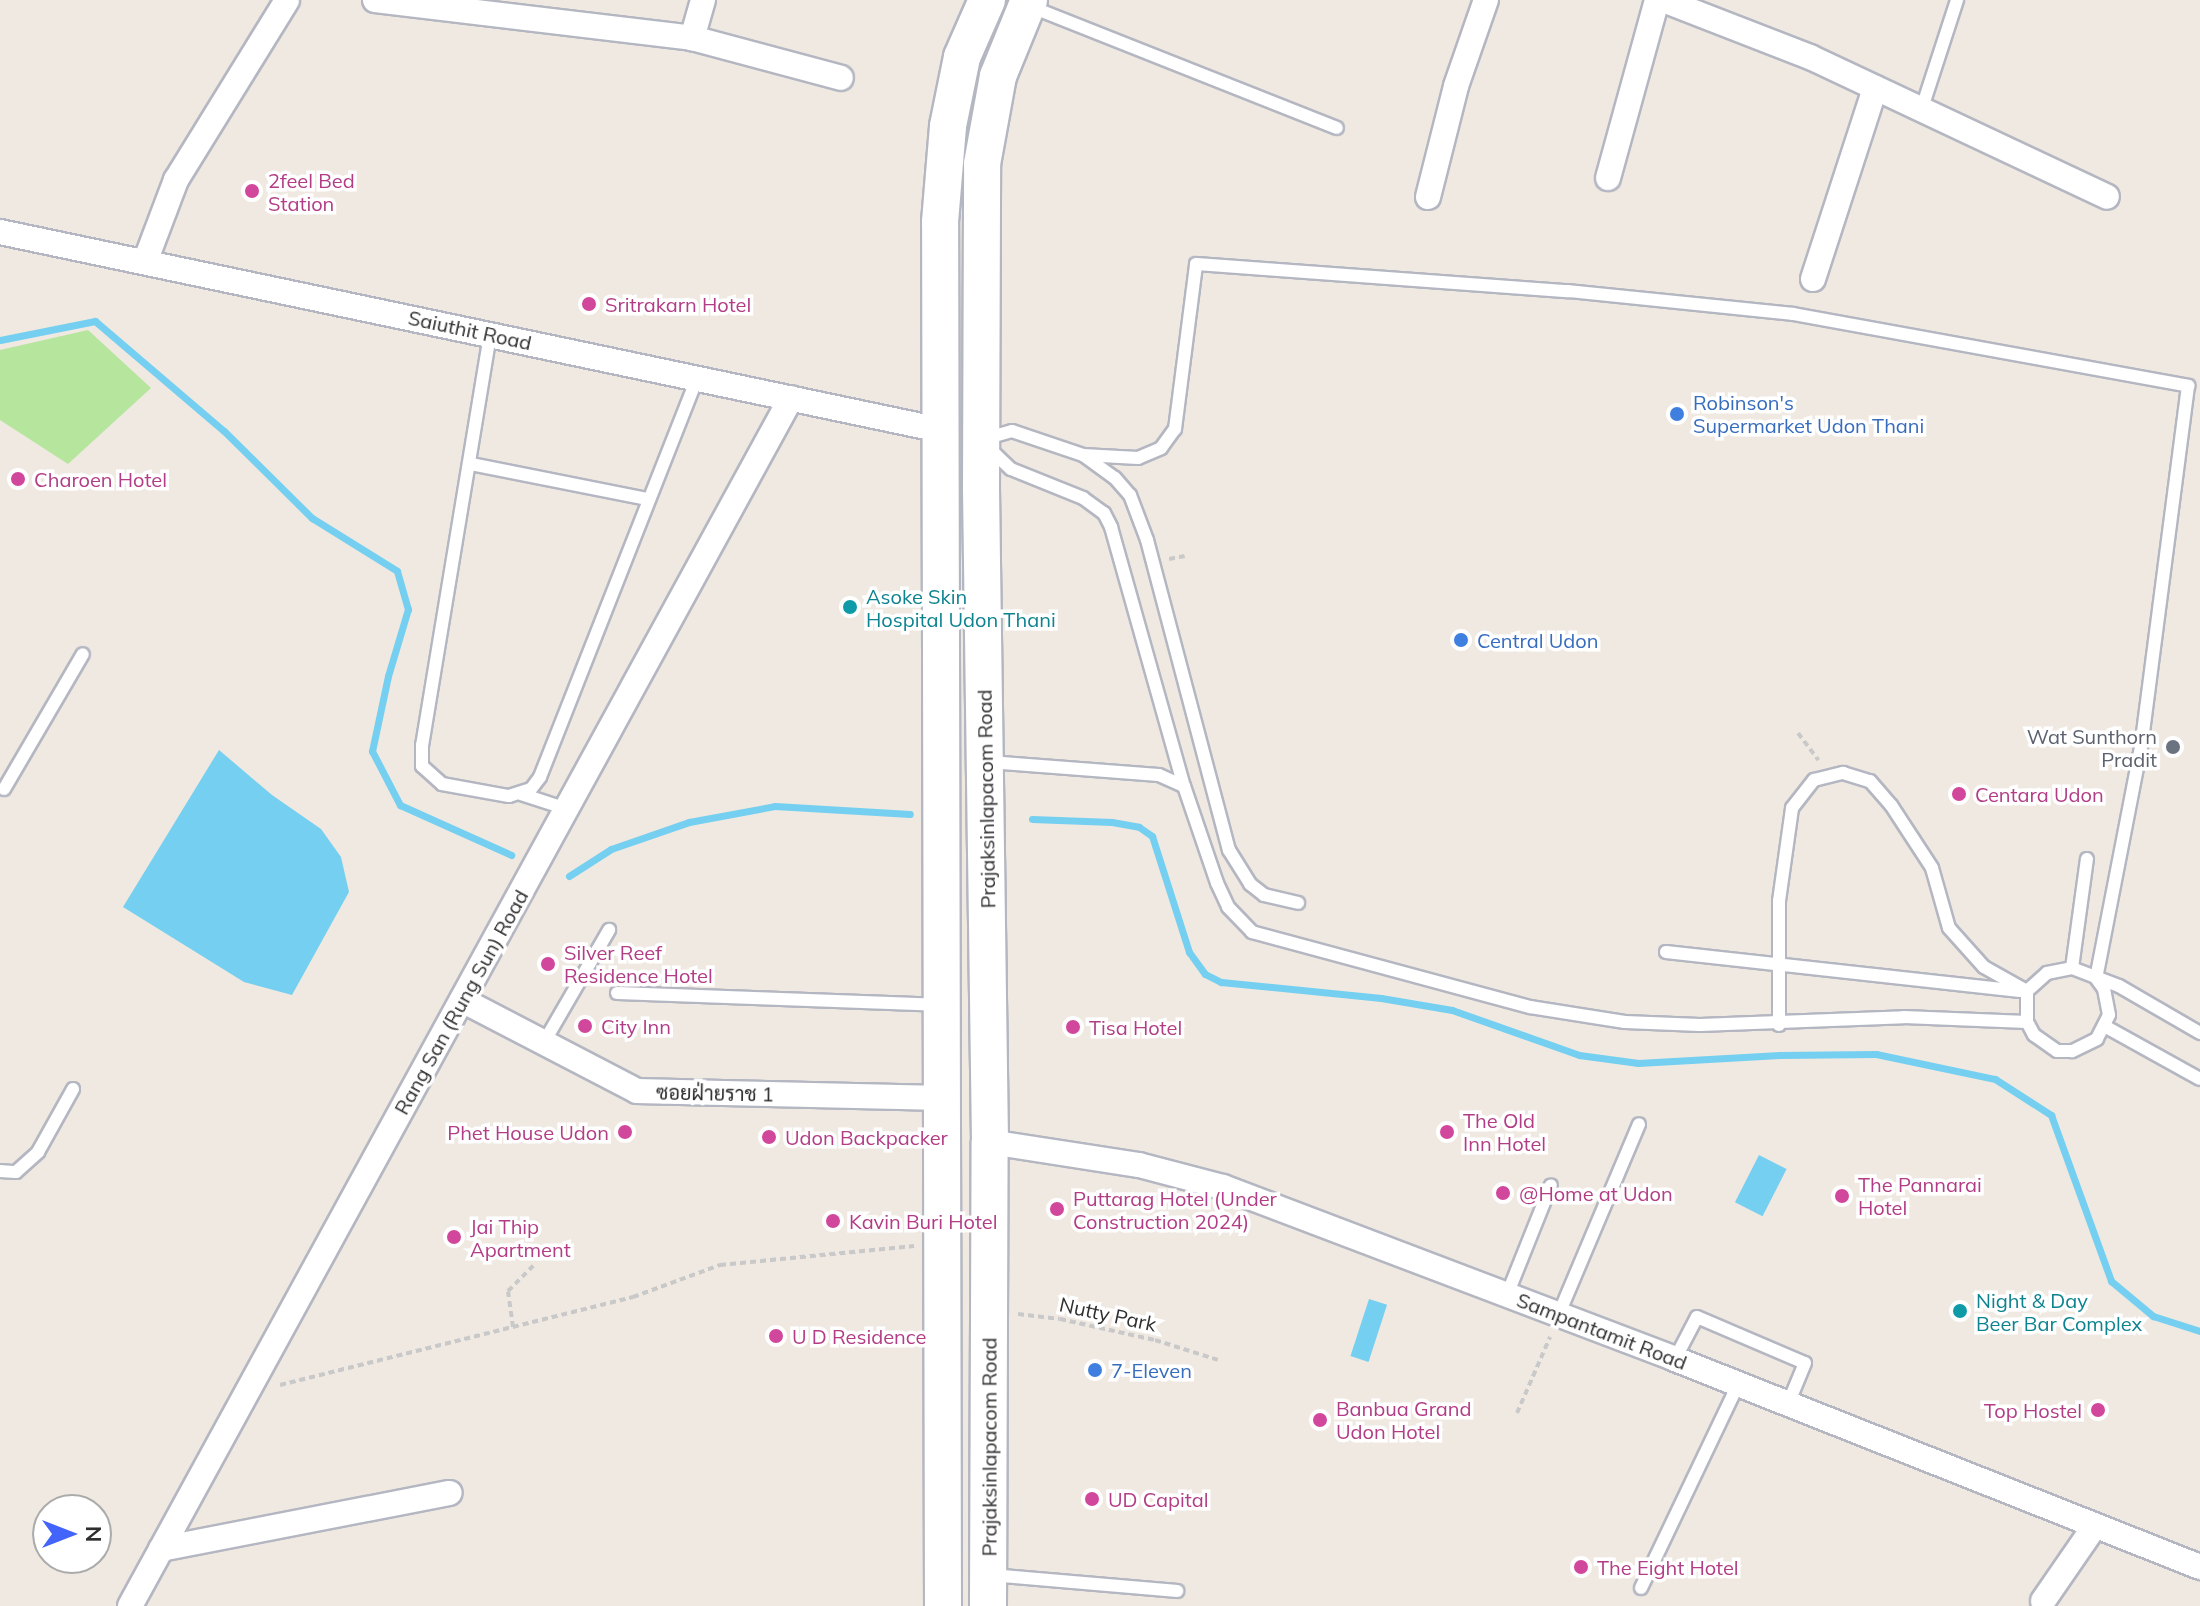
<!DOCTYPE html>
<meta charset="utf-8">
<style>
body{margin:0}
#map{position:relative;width:2200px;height:1606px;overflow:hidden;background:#efe9e1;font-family:Mulish,Sarabun,sans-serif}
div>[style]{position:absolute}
.green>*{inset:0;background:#b6e59e}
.water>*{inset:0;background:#75cff0;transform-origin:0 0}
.stream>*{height:7px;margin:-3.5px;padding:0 3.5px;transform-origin:3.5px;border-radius:3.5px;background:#75cff0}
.path>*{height:4px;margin-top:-2px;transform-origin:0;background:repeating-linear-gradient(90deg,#c9c9c9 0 6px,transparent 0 10px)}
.roads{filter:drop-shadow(2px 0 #b4b7c1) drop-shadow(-2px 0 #b4b7c1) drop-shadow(0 2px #b4b7c1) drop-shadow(0 -2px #b4b7c1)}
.lane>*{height:12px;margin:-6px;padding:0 6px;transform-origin:6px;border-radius:6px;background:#fff}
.street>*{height:24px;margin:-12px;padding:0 12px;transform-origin:12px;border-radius:12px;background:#fff}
.secondary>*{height:36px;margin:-18px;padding:0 18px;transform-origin:18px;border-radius:18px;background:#fff}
.dots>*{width:22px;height:22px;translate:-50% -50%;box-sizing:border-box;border:4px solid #fff;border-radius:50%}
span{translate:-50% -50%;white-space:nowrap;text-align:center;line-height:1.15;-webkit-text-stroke:7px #fff;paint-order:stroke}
.hotel-label{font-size:20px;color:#b23c85}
.left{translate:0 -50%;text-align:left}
.right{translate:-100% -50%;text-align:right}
.street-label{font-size:20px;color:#2e2e2e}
.shop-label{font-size:20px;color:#366cbe}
.culture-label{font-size:20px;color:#0d838f}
.worship-label{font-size:20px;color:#5b616d}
.north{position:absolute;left:32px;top:1494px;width:80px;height:80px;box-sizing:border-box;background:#fff;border:2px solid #ababab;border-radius:50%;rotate:90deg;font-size:22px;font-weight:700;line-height:32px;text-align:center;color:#2e2e2e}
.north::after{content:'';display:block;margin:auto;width:28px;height:36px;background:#4264fb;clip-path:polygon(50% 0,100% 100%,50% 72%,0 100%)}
</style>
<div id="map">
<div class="green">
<div style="clip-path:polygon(88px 330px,151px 388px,68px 464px,0 420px,0 350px)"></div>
</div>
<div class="water">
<div style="clip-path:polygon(219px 750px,272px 795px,321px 829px,341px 857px,349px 892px,292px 995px,244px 982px,123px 907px)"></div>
<div style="left:1759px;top:1155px;width:31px;height:53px;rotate:27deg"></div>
<div style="left:1369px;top:1299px;width:19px;height:60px;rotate:18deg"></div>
</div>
<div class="stream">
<div style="left:0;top:340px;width:97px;rotate:-11.3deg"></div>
<div style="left:95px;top:321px;width:170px;rotate:40.5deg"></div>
<div style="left:224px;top:431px;width:124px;rotate:44.7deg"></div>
<div style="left:312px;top:518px;width:100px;rotate:31.9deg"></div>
<div style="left:397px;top:571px;width:40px;rotate:74deg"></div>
<div style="left:408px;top:609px;width:70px;rotate:106.6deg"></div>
<div style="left:388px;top:676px;width:77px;rotate:102deg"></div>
<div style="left:372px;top:751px;width:61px;rotate:62.6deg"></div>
<div style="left:400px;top:805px;width:122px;rotate:24.2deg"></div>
<div style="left:1032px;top:819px;width:80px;rotate:2.1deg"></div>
<div style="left:1112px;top:822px;width:27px;rotate:10deg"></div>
<div style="left:1139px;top:827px;width:16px;rotate:35deg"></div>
<div style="left:1152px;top:836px;width:122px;rotate:72.3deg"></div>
<div style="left:1189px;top:952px;width:27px;rotate:54deg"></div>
<div style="left:1205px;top:974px;width:18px;rotate:27deg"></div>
<div style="left:1221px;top:982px;width:161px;rotate:5.7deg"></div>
<div style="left:1381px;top:998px;width:72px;rotate:9.6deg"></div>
<div style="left:1452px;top:1010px;width:135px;rotate:19.5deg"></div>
<div style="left:1579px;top:1055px;width:60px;rotate:7.7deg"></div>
<div style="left:1638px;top:1063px;width:142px;rotate:-3.2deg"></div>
<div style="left:1780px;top:1055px;width:96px;rotate:-0.6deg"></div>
<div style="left:1876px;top:1054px;width:122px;rotate:11.9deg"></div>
<div style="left:1995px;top:1079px;width:67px;rotate:32.7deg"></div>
<div style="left:2051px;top:1115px;width:177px;rotate:70.1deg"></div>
<div style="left:2111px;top:1281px;width:55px;rotate:39.8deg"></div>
<div style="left:2153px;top:1316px;width:49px;rotate:17.7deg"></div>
<div style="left:569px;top:876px;width:50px;rotate:-32.7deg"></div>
<div style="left:611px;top:849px;width:83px;rotate:-19.1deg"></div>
<div style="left:689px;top:822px;width:87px;rotate:-10.5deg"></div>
<div style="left:775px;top:806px;width:135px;rotate:3.4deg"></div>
</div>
<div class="path">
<div style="left:1169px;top:559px;width:16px;rotate:-11deg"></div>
<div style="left:1798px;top:733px;width:34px;rotate:53deg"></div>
<div style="left:1018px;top:1314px;width:42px;rotate:6.8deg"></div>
<div style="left:1060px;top:1319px;width:97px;rotate:12.5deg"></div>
<div style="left:1155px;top:1340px;width:66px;rotate:17.6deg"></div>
<div style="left:513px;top:1327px;width:36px;rotate:-98deg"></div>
<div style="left:508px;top:1291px;width:40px;rotate:-45deg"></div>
<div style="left:280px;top:1385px;width:364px;rotate:-14deg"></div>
<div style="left:633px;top:1297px;width:93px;rotate:-20.2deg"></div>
<div style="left:720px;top:1265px;width:195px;rotate:-5.6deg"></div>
<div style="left:1517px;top:1413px;width:83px;rotate:-66.5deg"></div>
</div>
<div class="roads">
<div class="lane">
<div style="left:1029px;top:6px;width:331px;rotate:21.6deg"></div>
<div style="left:1921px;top:111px;width:117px;rotate:-72deg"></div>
<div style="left:490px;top:335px;width:416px;rotate:99.4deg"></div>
<div style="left:422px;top:745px;width:21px;rotate:90deg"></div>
<div style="left:422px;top:766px;width:27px;rotate:42deg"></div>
<div style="left:442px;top:784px;width:68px;rotate:10.2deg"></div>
<div style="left:509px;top:796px;width:23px;rotate:-18deg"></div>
<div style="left:531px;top:789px;width:15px;rotate:-53deg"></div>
<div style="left:540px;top:777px;width:429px;rotate:-68.5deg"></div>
<div style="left:984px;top:439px;width:29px;rotate:-16deg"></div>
<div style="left:1012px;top:431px;width:75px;rotate:18.7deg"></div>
<div style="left:1083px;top:455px;width:39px;rotate:36deg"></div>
<div style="left:1115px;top:478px;width:23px;rotate:49deg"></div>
<div style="left:1130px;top:495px;width:48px;rotate:69.3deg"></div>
<div style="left:1147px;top:540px;width:321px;rotate:75.2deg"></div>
<div style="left:1229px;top:850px;width:40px;rotate:58deg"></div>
<div style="left:1250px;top:884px;width:18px;rotate:38deg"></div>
<div style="left:1264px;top:895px;width:35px;rotate:13deg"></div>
<div style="left:989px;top:448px;width:30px;rotate:44deg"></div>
<div style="left:1011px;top:469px;width:78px;rotate:21.9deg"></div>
<div style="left:1083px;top:498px;width:26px;rotate:36deg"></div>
<div style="left:1104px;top:513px;width:16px;rotate:63deg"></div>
<div style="left:1111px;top:527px;width:269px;rotate:74.3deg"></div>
<div style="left:1083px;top:455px;width:55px;rotate:3.1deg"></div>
<div style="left:1138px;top:458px;width:25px;rotate:-23deg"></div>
<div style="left:1161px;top:448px;width:24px;rotate:-54deg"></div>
<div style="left:1175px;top:429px;width:166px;rotate:-82.7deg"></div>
<div style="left:1196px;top:264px;width:373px;rotate:4.2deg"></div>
<div style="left:1568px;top:291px;width:226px;rotate:5.8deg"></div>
<div style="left:1793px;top:314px;width:402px;rotate:10.3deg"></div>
<div style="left:2188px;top:386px;width:359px;rotate:97.4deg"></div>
<div style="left:2142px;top:742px;width:240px;rotate:101deg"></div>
<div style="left:471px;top:464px;width:179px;rotate:11.2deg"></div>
<div style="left:989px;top:762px;width:170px;rotate:4.4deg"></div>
<div style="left:1159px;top:775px;width:27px;rotate:24deg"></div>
<div style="left:1184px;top:786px;width:102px;rotate:71.2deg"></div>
<div style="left:1217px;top:883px;width:26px;rotate:65deg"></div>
<div style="left:1228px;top:907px;width:35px;rotate:46deg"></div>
<div style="left:1252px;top:932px;width:288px;rotate:15.1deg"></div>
<div style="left:1530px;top:1007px;width:96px;rotate:9deg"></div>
<div style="left:1625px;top:1022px;width:75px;rotate:2.3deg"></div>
<div style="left:1700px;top:1025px;width:204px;rotate:-2.2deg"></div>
<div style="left:1904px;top:1017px;width:123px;rotate:2.3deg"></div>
<div style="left:4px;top:789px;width:156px;rotate:-59.7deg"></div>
<div style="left:521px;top:794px;width:48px;rotate:18.1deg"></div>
<div style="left:1666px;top:952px;width:356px;rotate:6.3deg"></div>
<div style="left:2072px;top:968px;width:110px;rotate:-82.2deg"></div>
<div style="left:2096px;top:978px;width:14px;rotate:54deg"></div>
<div style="left:2104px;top:989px;width:26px;rotate:79deg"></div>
<div style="left:2109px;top:1015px;width:27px;rotate:117deg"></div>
<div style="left:2097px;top:1039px;width:28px;rotate:154deg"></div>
<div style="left:2072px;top:1051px;width:15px;rotate:180deg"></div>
<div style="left:2057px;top:1051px;width:28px;rotate:-145deg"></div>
<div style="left:2034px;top:1035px;width:15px;rotate:-118deg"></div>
<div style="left:2027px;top:1022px;width:31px;rotate:-90deg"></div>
<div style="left:2027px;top:991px;width:27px;rotate:-42deg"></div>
<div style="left:2047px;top:973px;width:25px;rotate:-11deg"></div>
<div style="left:2072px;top:968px;width:50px;rotate:21deg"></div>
<div style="left:2119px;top:986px;width:94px;rotate:30.1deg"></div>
<div style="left:617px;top:993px;width:321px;rotate:2.1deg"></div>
<div style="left:1779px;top:1025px;width:124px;rotate:-90deg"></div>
<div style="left:1779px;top:901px;width:94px;rotate:-82deg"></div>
<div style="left:1792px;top:808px;width:36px;rotate:-52deg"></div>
<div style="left:1814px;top:780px;width:30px;rotate:-14deg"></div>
<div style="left:1843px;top:773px;width:28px;rotate:17deg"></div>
<div style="left:1870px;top:781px;width:32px;rotate:49deg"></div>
<div style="left:1891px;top:805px;width:75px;rotate:56.9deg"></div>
<div style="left:1932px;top:868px;width:62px;rotate:74.2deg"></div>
<div style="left:1949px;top:928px;width:52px;rotate:48.1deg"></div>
<div style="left:1984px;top:967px;width:49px;rotate:29.2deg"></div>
<div style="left:2106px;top:1027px;width:107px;rotate:29deg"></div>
<div style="left:543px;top:1044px;width:132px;rotate:-59.9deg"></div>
<div style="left:0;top:1171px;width:16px;rotate:4deg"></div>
<div style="left:16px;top:1172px;width:30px;rotate:-42deg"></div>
<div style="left:38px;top:1152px;width:72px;rotate:-60.9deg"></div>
<div style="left:1507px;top:1295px;width:118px;rotate:-68.2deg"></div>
<div style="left:1558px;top:1316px;width:208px;rotate:-67.1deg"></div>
<div style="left:1675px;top:1359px;width:47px;rotate:-62.4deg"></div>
<div style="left:1697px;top:1317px;width:117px;rotate:23.1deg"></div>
<div style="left:1805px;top:1363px;width:44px;rotate:112.5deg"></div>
<div style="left:991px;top:1575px;width:187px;rotate:4.9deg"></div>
<div style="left:1641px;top:1588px;width:225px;rotate:-64.5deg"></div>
</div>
<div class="street">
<div style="left:375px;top:0;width:319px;rotate:6.8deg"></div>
<div style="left:703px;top:0;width:40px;rotate:106deg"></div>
<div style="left:692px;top:38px;width:154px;rotate:15deg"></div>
<div style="left:1663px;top:0;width:158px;rotate:21.2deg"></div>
<div style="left:1810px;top:57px;width:328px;rotate:25.2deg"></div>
<div style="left:1608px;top:178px;width:185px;rotate:-74.6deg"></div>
<div style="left:1428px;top:197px;width:114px;rotate:-75.8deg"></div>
<div style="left:1456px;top:86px;width:91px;rotate:-70.8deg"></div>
<div style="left:0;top:232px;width:961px;rotate:11.89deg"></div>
<div style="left:145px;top:262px;width:88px;rotate:-69.3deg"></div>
<div style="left:176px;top:180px;width:211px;rotate:-58.3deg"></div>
<div style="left:1813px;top:279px;width:201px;rotate:-72deg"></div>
<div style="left:462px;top:1000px;width:197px;rotate:27.5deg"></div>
<div style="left:637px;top:1091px;width:305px;rotate:1.3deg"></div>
<div style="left:990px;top:1142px;width:151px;rotate:8.8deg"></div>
<div style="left:1139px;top:1165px;width:87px;rotate:14.7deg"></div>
<div style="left:1223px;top:1187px;width:484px;rotate:20.8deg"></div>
<div style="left:1675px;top:1359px;width:565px;rotate:21.61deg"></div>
<div style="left:161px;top:1549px;width:294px;rotate:-11deg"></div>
<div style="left:2043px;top:1601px;width:90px;rotate:-55.4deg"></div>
<div style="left:130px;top:1606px;width:1377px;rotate:-61.31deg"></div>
</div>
<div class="secondary">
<div style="left:943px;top:1606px;width:1384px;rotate:-90.12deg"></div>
<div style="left:940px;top:222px;width:96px;rotate:-85.2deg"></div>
<div style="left:948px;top:126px;width:70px;rotate:-78.5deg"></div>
<div style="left:962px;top:57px;width:62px;rotate:-66.3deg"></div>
<div style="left:988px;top:1606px;width:464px;rotate:-89.8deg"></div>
<div style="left:990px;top:1142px;width:653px;rotate:-90.79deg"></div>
<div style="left:981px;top:489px;width:325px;rotate:-89.8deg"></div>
<div style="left:982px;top:164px;width:89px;rotate:-79.7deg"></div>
<div style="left:998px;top:76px;width:82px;rotate:-67.8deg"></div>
</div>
</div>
<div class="dots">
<div style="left:252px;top:191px;background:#d1479c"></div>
<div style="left:589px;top:304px;background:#d1479c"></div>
<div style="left:1677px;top:414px;background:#3f7fe0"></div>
<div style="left:18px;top:479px;background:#d1479c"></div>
<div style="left:850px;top:607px;background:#0f9aa8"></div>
<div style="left:1461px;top:640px;background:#3f7fe0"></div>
<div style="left:2173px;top:747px;background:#6b7280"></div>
<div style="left:1959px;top:794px;background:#d1479c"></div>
<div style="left:548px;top:964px;background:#d1479c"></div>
<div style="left:585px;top:1026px;background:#d1479c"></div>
<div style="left:1073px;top:1027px;background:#d1479c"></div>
<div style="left:625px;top:1132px;background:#d1479c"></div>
<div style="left:1447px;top:1132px;background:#d1479c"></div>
<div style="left:769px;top:1137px;background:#d1479c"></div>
<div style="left:1503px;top:1193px;background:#d1479c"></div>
<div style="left:1842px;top:1196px;background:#d1479c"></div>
<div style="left:1057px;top:1209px;background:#d1479c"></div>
<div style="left:833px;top:1221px;background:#d1479c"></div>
<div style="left:454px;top:1237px;background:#d1479c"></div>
<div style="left:1960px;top:1311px;background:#0f9aa8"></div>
<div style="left:776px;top:1336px;background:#d1479c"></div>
<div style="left:1095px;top:1370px;background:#3f7fe0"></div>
<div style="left:2098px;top:1410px;background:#d1479c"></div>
<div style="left:1320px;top:1420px;background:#d1479c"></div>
<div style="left:1092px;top:1499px;background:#d1479c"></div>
<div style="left:1581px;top:1567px;background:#d1479c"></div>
</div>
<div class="hotel-label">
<span class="left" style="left:268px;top:192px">2feel Bed<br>Station</span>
<span class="left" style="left:605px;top:304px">Sritrakarn Hotel</span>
<span class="left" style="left:34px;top:479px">Charoen Hotel</span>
<span class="left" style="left:1975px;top:794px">Centara Udon</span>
<span class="left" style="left:564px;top:964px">Silver Reef<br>Residence Hotel</span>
<span class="left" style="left:601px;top:1026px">City Inn</span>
<span class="left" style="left:1089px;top:1027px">Tisa Hotel</span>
<span class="left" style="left:1463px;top:1132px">The Old<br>Inn Hotel</span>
<span class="right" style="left:609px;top:1132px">Phet House Udon</span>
<span class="left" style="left:785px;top:1137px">Udon Backpacker</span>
<span class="left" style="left:1858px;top:1196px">The Pannarai<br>Hotel</span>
<span class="left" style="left:1519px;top:1193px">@Home at Udon</span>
<span class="left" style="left:1073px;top:1210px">Puttarag Hotel (Under<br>Construction 2024)</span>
<span class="left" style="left:849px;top:1221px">Kavin Buri Hotel</span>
<span class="left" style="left:470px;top:1238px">Jai Thip<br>Apartment</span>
<span class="left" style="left:792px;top:1336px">U D Residence</span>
<span class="left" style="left:1336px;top:1420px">Banbua Grand<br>Udon Hotel</span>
<span class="right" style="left:2082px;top:1410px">Top Hostel</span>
<span class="left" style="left:1108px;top:1499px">UD Capital</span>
<span class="left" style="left:1597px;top:1567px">The Eight Hotel</span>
</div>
<div class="street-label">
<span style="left:470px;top:330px;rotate:12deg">Saiuthit Road</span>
<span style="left:986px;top:799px;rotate:-91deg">Prajaksinlapacom Road</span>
<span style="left:461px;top:1002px;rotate:-61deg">Rang San (Rung Sun) Road</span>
<span style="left:715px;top:1093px;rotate:1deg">ซอยฝ่ายราช 1</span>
<span style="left:1108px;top:1314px;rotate:12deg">Nutty Park</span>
<span style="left:1602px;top:1331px;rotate:21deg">Sampantamit Road</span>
<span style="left:989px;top:1447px;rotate:-90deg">Prajaksinlapacom Road</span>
</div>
<div class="shop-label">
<span class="left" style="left:1693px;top:414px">Robinson's<br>Supermarket Udon Thani</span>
<span class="left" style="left:1477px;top:640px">Central Udon</span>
<span class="left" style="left:1111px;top:1370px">7-Eleven</span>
</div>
<div class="culture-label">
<span class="left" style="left:866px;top:608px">Asoke Skin<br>Hospital Udon Thani</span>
<span class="left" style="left:1976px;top:1312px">Night &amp; Day<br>Beer Bar Complex</span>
</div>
<div class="worship-label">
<span class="right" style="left:2157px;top:748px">Wat Sunthorn<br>Pradit</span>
</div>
<div class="north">N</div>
</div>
